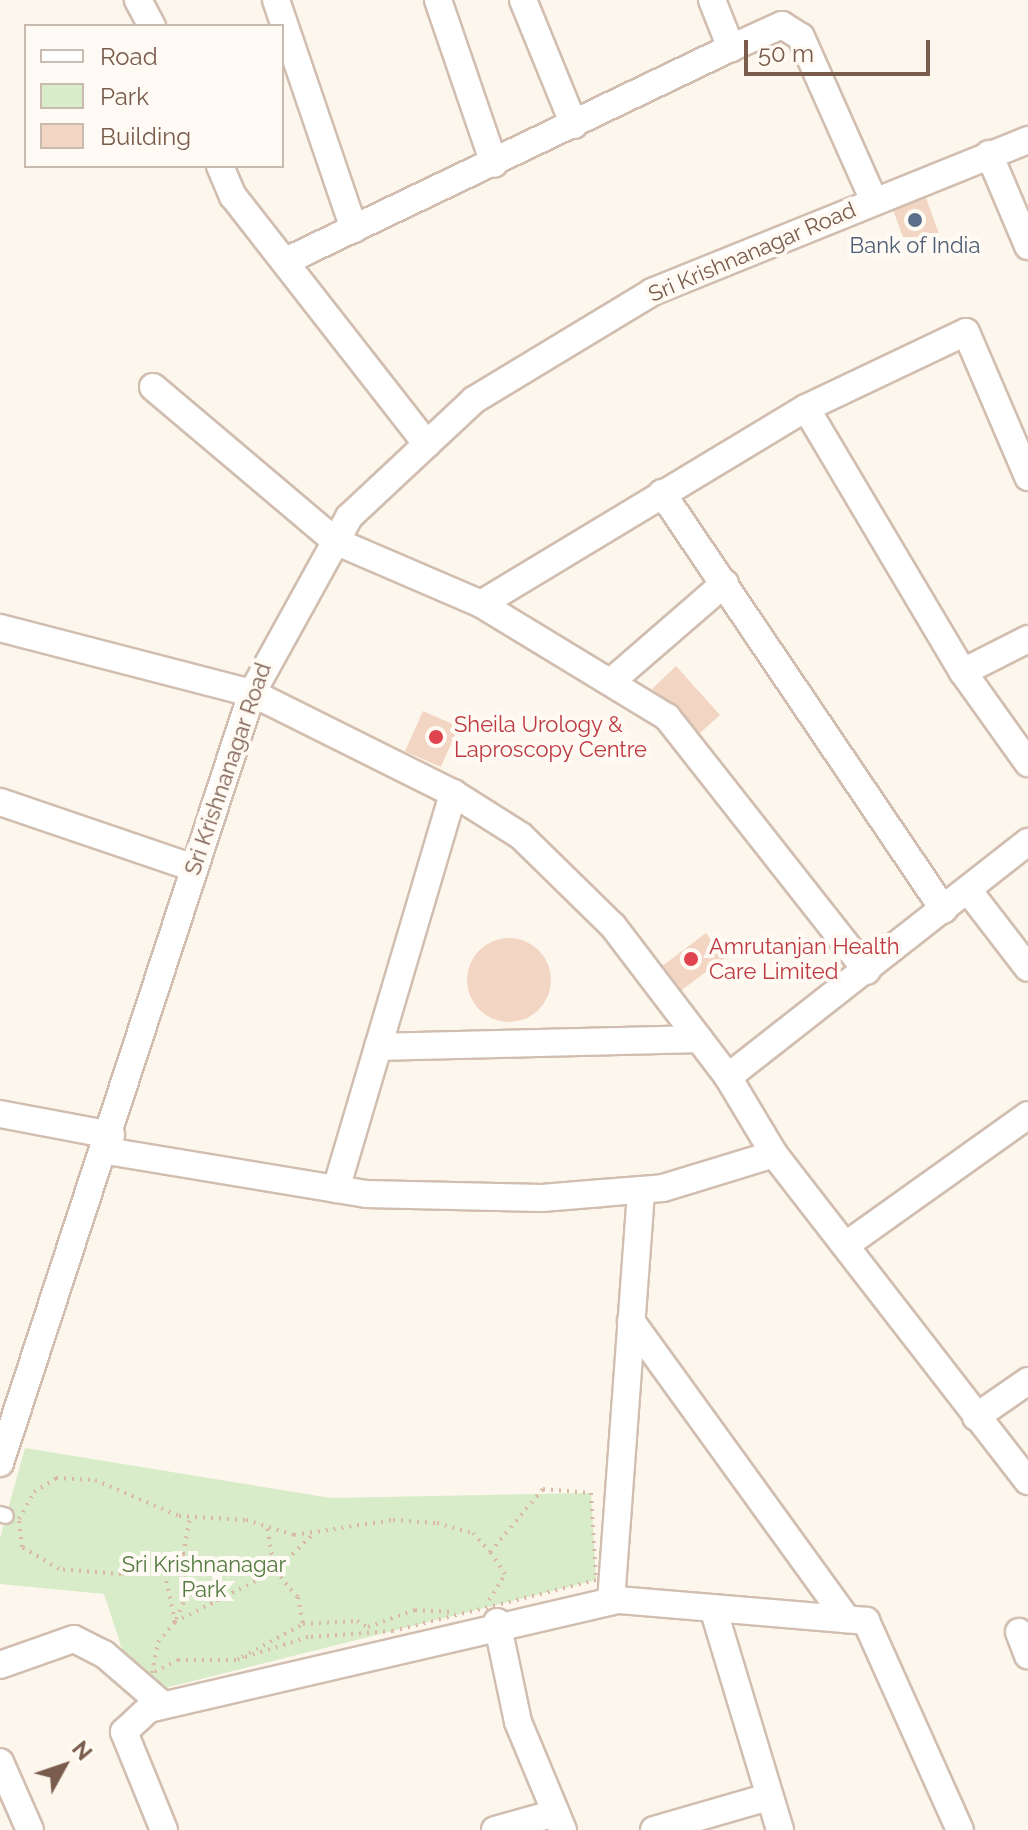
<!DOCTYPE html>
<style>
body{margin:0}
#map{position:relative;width:1028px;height:1830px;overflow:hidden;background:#fdf6ec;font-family:Raleway,sans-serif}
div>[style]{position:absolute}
.green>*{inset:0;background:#d8ecc9}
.building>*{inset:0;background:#f3d5c3;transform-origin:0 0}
.round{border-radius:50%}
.path>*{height:4px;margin-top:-2px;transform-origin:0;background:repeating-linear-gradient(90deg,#d9b8a5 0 2px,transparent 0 8px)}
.roads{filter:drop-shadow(2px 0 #d1beb0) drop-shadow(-2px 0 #d1beb0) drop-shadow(0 2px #d1beb0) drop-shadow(0 -2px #d1beb0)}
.service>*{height:14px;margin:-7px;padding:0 7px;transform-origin:7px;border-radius:7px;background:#fff}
.minor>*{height:26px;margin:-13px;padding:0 13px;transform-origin:13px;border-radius:13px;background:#fff}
.dots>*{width:22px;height:22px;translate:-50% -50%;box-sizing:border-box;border:4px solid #fffaf3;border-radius:50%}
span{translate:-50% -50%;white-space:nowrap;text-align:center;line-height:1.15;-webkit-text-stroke:8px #fffaf3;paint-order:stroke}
.service-label{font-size:22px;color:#4e5e75}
.street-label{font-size:22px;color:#7a5c4d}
.health-label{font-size:22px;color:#be3a42}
.left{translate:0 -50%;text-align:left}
.park-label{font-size:22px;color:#537a41}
.legend{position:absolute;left:24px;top:24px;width:260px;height:144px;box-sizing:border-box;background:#fffaf3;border:2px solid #cabbb1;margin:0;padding:10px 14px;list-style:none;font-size:24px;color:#7a5c4d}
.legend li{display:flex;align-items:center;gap:16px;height:40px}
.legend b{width:40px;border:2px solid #cabbb1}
.north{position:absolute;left:24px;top:1726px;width:80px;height:80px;-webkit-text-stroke:6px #fffaf3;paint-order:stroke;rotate:50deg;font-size:22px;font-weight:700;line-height:32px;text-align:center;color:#7a5c4d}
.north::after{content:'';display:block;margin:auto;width:28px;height:36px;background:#7a5c4d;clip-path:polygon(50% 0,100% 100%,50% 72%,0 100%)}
.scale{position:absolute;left:744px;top:40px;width:186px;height:36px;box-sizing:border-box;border:4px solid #7a5c4d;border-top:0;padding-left:10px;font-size:24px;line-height:28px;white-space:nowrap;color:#7a5c4d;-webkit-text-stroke:6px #fffaf3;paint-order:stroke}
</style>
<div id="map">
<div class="green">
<div style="clip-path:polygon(25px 1448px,331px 1498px,591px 1493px,596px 1580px,137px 1695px,104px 1594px,0 1584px,0 1538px)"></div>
</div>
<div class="building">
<div style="left:926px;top:198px;width:37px;height:35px;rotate:70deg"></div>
<div style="clip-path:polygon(676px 666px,720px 715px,700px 733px,652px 689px)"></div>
<div style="left:423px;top:711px;width:39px;height:44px;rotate:24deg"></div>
<div style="left:706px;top:933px;width:31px;height:54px;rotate:53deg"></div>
<div class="round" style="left:467px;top:938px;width:84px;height:84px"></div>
</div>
<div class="path">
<div style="left:56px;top:1478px;width:39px;rotate:3deg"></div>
<div style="left:95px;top:1480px;width:91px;rotate:23.2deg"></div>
<div style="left:179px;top:1516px;width:67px;rotate:3.4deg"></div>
<div style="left:246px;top:1520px;width:50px;rotate:17.4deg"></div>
<div style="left:294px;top:1535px;width:100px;rotate:-8.6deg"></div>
<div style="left:393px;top:1520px;width:44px;rotate:3.9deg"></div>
<div style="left:437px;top:1523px;width:37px;rotate:16deg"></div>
<div style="left:473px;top:1533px;width:25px;rotate:48deg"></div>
<div style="left:490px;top:1552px;width:82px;rotate:-49.9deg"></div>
<div style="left:543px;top:1489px;width:48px;rotate:4.8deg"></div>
<div style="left:591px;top:1493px;width:87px;rotate:86.7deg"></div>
<div style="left:596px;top:1580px;width:209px;rotate:165.9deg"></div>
<div style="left:393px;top:1631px;width:85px;rotate:176deg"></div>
<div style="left:308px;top:1637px;width:76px;rotate:162.3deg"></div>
<div style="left:236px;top:1660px;width:58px;rotate:180deg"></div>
<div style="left:178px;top:1660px;width:29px;rotate:153deg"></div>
<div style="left:152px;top:1673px;width:32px;rotate:-79deg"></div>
<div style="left:158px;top:1642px;width:26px;rotate:-50deg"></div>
<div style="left:175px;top:1622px;width:58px;rotate:-101.9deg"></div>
<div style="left:163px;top:1565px;width:43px;rotate:167.9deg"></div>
<div style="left:121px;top:1574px;width:62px;rotate:-175.4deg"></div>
<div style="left:59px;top:1569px;width:43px;rotate:-149.3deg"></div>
<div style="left:22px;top:1547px;width:28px;rotate:-96deg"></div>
<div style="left:19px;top:1519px;width:31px;rotate:-61deg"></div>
<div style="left:34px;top:1492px;width:26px;rotate:-32deg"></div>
<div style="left:267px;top:1529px;width:43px;rotate:79.2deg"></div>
<div style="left:275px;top:1571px;width:50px;rotate:-44.2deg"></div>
<div style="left:183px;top:1554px;width:23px;rotate:151deg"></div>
<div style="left:163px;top:1565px;width:69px;rotate:32.5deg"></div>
<div style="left:489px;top:1600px;width:31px;rotate:-58deg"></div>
<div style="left:505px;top:1574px;width:27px;rotate:-124deg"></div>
<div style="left:176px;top:1619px;width:35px;rotate:-65deg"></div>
<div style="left:191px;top:1587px;width:34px;rotate:-104deg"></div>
<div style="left:183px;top:1554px;width:36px;rotate:-79deg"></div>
<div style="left:175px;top:1622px;width:112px;rotate:-27deg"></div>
<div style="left:275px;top:1571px;width:35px;rotate:49deg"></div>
<div style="left:298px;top:1597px;width:27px;rotate:80deg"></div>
<div style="left:303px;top:1624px;width:54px;rotate:-3.2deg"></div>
<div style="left:357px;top:1621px;width:13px;rotate:29deg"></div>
<div style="left:368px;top:1627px;width:50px;rotate:-19.9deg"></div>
<div style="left:415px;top:1610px;width:36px;rotate:3deg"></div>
<div style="left:242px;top:1657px;width:69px;rotate:-28.4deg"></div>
</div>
<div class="roads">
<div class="service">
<div style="left:0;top:1514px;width:6px;rotate:18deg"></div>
</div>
<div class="minor">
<div style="left:138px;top:0;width:30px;rotate:62deg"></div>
<div style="left:276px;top:0;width:242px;rotate:71.2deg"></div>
<div style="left:438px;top:0;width:173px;rotate:71.1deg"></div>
<div style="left:523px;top:0;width:135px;rotate:67.8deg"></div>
<div style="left:712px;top:0;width:52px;rotate:68.4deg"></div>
<div style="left:731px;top:48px;width:56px;rotate:-24.3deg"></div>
<div style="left:782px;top:25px;width:22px;rotate:32deg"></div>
<div style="left:801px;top:37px;width:180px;rotate:66deg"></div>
<div style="left:989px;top:154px;width:100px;rotate:67deg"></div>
<div style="left:220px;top:166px;width:33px;rotate:67deg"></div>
<div style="left:233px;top:196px;width:315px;rotate:52deg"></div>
<div style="left:286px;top:261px;width:493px;rotate:-25.6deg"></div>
<div style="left:153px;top:387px;width:238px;rotate:40.2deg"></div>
<div style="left:335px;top:541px;width:159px;rotate:23.3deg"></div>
<div style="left:481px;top:604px;width:218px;rotate:31.3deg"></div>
<div style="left:667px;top:717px;width:323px;rotate:51.8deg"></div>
<div style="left:806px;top:408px;width:307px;rotate:59.3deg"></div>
<div style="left:963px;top:672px;width:112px;rotate:54.5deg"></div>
<div style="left:662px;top:493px;width:503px;rotate:55.93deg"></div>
<div style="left:481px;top:604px;width:380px;rotate:-31.1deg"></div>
<div style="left:806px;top:408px;width:177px;rotate:-25.4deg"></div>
<div style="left:966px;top:332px;width:158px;rotate:66.8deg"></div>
<div style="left:0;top:628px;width:260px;rotate:14.5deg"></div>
<div style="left:252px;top:693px;width:225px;rotate:26.5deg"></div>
<div style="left:453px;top:793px;width:80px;rotate:32.3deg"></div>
<div style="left:521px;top:836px;width:129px;rotate:44.4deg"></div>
<div style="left:613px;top:926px;width:190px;rotate:52.7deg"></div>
<div style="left:728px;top:1077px;width:90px;rotate:59.1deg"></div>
<div style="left:774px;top:1154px;width:414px;rotate:52.2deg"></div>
<div style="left:963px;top:672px;width:73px;rotate:-26.9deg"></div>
<div style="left:613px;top:680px;width:148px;rotate:-40.9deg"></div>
<div style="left:0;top:802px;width:205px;rotate:18.8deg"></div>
<div style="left:968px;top:890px;width:98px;rotate:52.4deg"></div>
<div style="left:378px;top:1047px;width:321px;rotate:-1.4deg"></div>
<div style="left:728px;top:1077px;width:381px;rotate:-38.1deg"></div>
<div style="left:0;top:1114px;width:113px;rotate:10.7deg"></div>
<div style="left:107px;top:1151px;width:263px;rotate:9.4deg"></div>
<div style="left:366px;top:1194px;width:176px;rotate:1.3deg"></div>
<div style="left:542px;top:1198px;width:121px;rotate:-4.7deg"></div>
<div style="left:663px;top:1188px;width:116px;rotate:-17deg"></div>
<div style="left:336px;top:1189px;width:413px;rotate:-73.5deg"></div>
<div style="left:846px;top:1245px;width:224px;rotate:-35.5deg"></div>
<div style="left:631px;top:1321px;width:368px;rotate:54.1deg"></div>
<div style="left:976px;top:1417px;width:63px;rotate:-34.7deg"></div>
<div style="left:0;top:1463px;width:810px;rotate:-71.88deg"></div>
<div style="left:252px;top:693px;width:201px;rotate:-61.1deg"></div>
<div style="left:349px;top:517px;width:171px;rotate:-43.1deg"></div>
<div style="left:474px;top:400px;width:208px;rotate:-31.2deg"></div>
<div style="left:652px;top:292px;width:406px;rotate:-22deg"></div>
<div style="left:611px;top:1601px;width:412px;rotate:-85.8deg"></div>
<div style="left:713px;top:1608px;width:232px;rotate:73.2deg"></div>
<div style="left:497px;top:1622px;width:102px;rotate:78.1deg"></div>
<div style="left:518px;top:1722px;width:117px;rotate:67.4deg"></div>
<div style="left:1019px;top:1632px;width:25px;rotate:69deg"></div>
<div style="left:0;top:1665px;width:78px;rotate:-19.4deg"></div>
<div style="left:74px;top:1639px;width:34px;rotate:27deg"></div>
<div style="left:104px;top:1654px;width:78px;rotate:40.8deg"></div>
<div style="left:0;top:1762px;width:74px;rotate:66.2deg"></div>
<div style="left:164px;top:1830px;width:106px;rotate:-112.2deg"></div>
<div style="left:124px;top:1732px;width:34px;rotate:-43deg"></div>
<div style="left:149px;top:1709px;width:481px;rotate:-13.1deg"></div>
<div style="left:618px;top:1600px;width:249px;rotate:4.8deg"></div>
<div style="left:866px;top:1621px;width:229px;rotate:65.8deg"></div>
<div style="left:495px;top:1830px;width:63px;rotate:-15.6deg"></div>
<div style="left:654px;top:1830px;width:119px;rotate:-16.1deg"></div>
</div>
</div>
<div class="dots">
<div style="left:915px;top:220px;background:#5c6f8a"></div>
<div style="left:436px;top:737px;background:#e0444e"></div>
<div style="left:691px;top:959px;background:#e0444e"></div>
</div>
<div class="service-label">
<span style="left:915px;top:246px">Bank of India</span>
</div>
<div class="street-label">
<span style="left:752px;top:252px;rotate:-23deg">Sri Krishnanagar Road</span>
<span style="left:228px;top:769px;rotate:-71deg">Sri Krishnanagar Road</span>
</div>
<div class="health-label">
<span class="left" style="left:454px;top:737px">Sheila Urology &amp;<br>Laproscopy Centre</span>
<span class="left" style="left:709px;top:959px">Amrutanjan Health<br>Care Limited</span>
</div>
<div class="park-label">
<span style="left:204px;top:1577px">Sri Krishnanagar<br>Park</span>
</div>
<ul class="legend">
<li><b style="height:10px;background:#fff"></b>Road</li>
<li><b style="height:22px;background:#d8ecc9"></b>Park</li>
<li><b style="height:22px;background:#f3d5c3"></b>Building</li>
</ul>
<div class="north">N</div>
<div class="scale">50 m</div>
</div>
